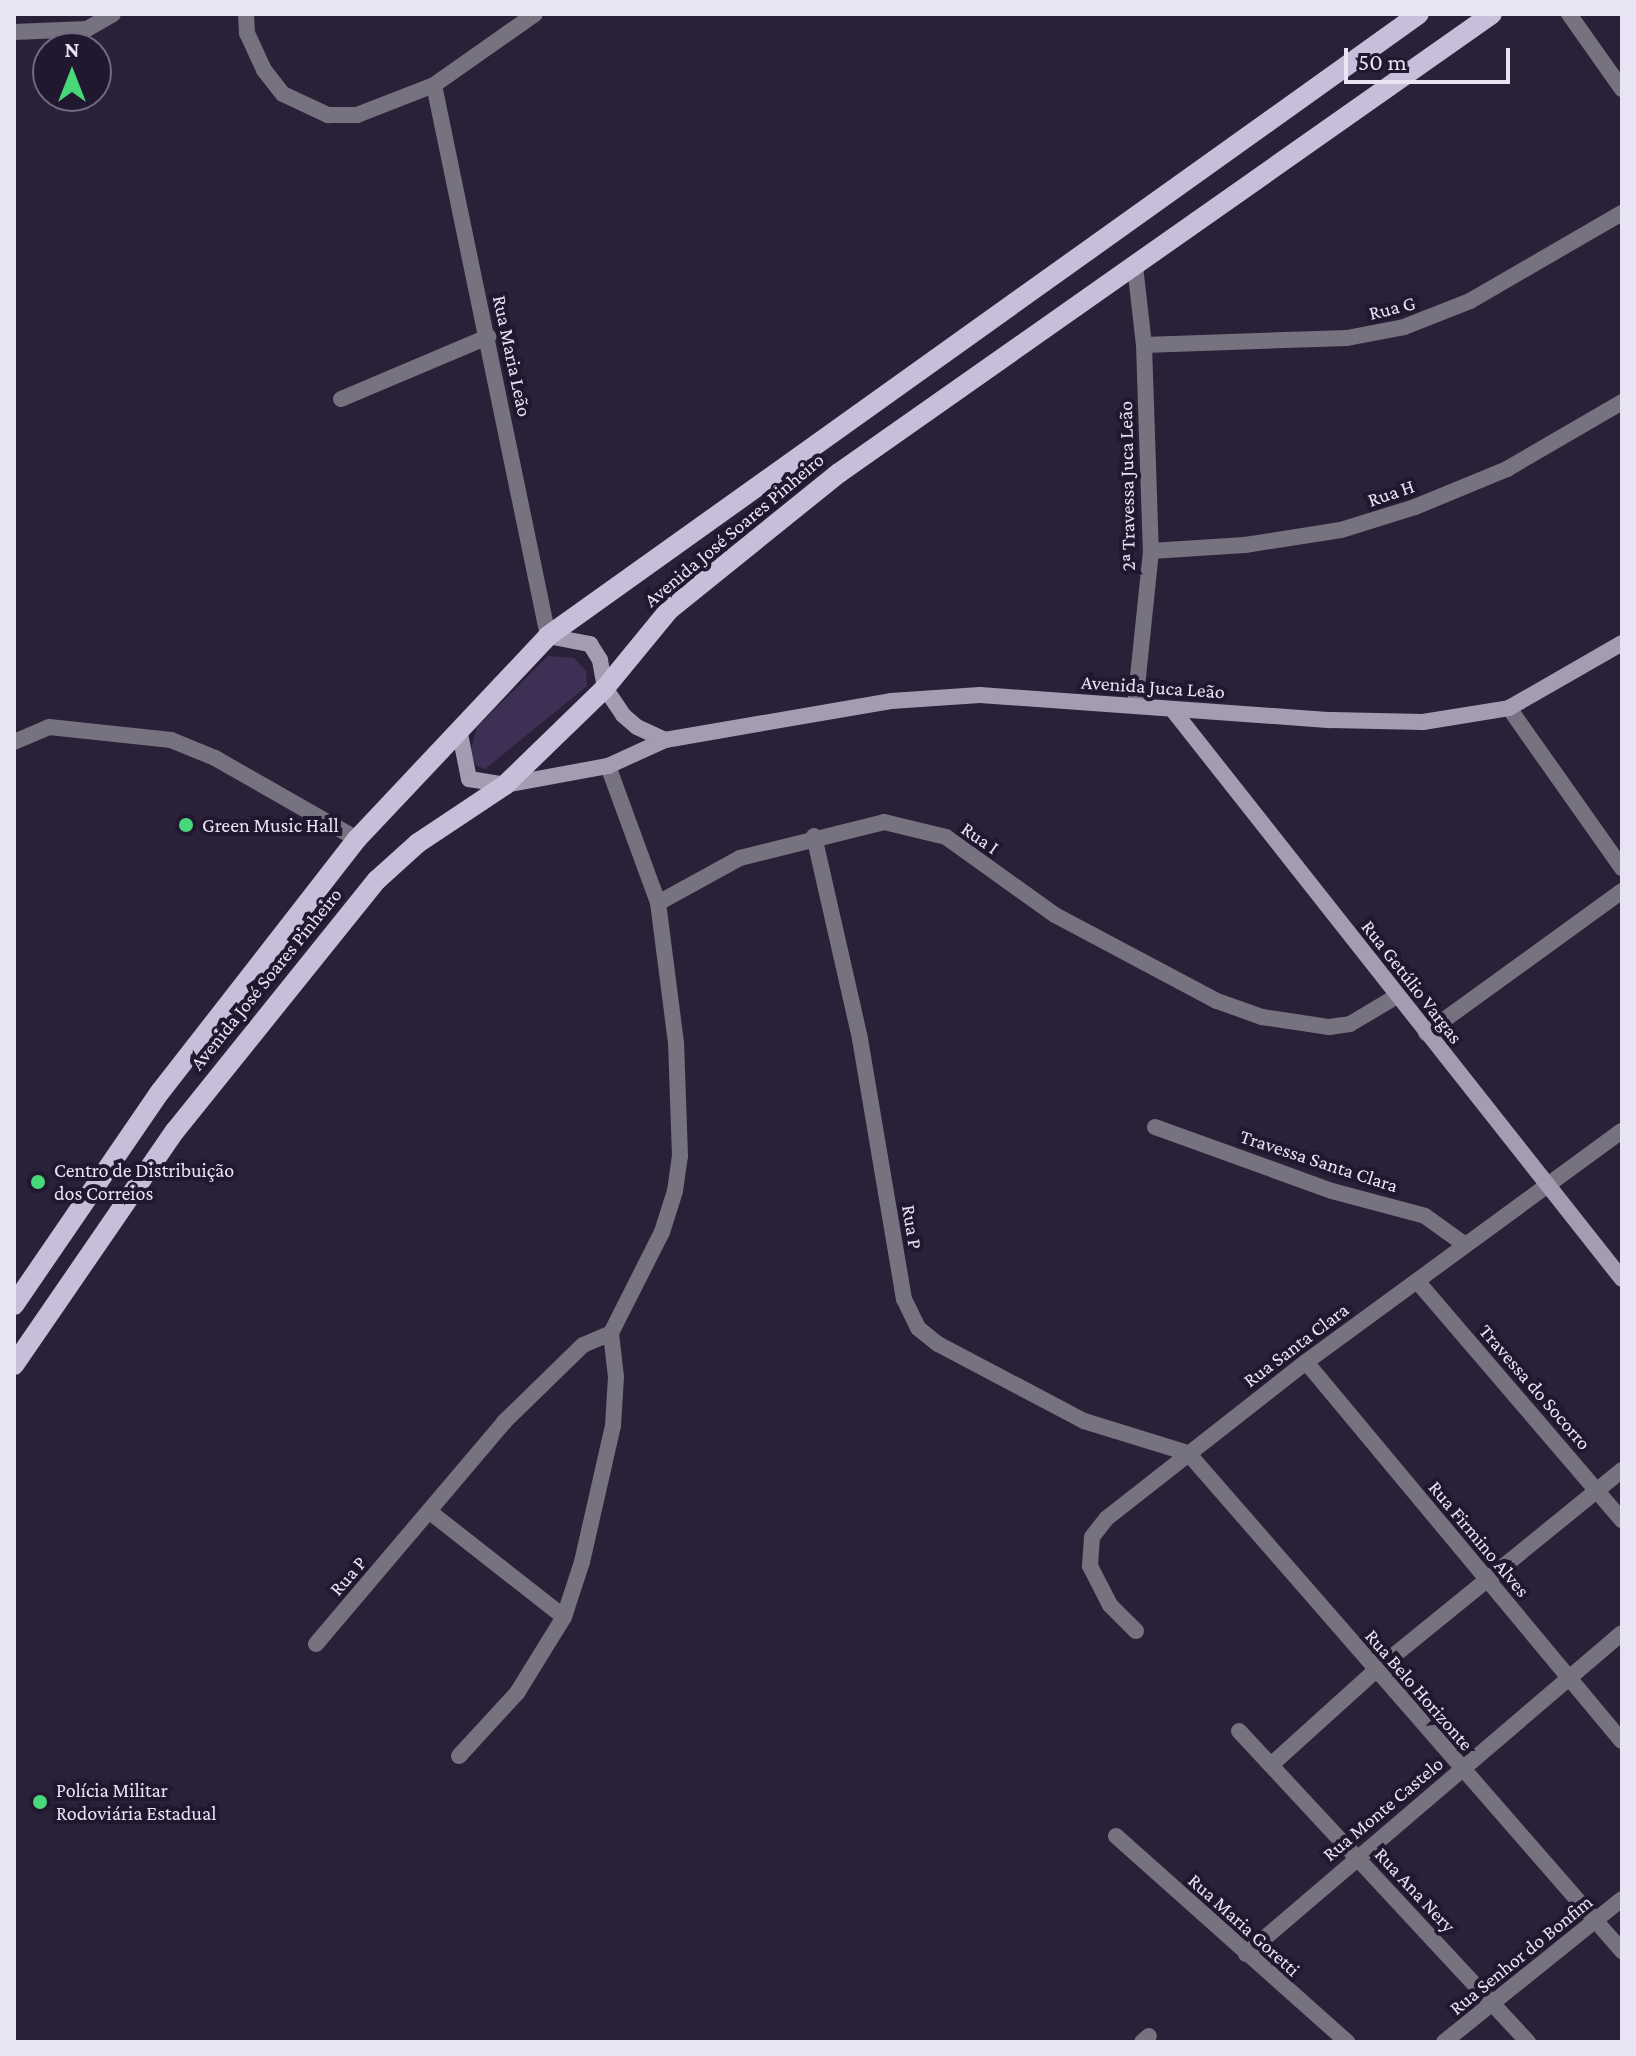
<!DOCTYPE html>
<meta charset="utf-8">
<style>
body{margin:0}
#map{position:relative;width:1636px;height:2056px;overflow:hidden;background:#2a2139;font-family:"Crimson Pro",serif}
div>[style]{position:absolute}
.green>*{inset:0;background:#3e3054}
.street>*{height:16px;margin:-8px;padding:0 8px;transform-origin:8px;border-radius:8px;background:#76727f}
.secondary>*{height:16px;margin:-8px;padding:0 8px;transform-origin:8px;border-radius:8px;background:#a49db2}
.primary>*{height:20px;margin:-10px;padding:0 10px;transform-origin:10px;border-radius:10px;background:#c7beda}
.dots>*{width:22px;height:22px;translate:-50% -50%;box-sizing:border-box;border:4px solid #21172f;border-radius:50%}
span{translate:-50% -50%;white-space:nowrap;text-align:center;line-height:1.15;-webkit-text-stroke:8px #21172f;paint-order:stroke}
.street-label{font-size:20px;color:#e9e4f4}
.poi-label{font-size:20px;color:#e9e4f4}
.left{translate:0 -50%;text-align:left}
.frame{position:absolute;inset:0;border:16px solid #e9e4f4;pointer-events:none}
.north{position:absolute;left:32px;top:32px;width:80px;height:80px;box-sizing:border-box;background:#21172f;border:2px solid #71697e;border-radius:50%;rotate:0deg;font-size:22px;font-weight:700;line-height:32px;text-align:center;color:#e9e4f4}
.north::after{content:'';display:block;margin:auto;width:28px;height:36px;background:#48d779;clip-path:polygon(50% 0,100% 100%,50% 72%,0 100%)}
.scale{position:absolute;left:1344px;top:48px;width:166px;height:36px;box-sizing:border-box;border:4px solid #e9e4f4;border-top:0;padding-left:10px;font-size:24px;line-height:28px;white-space:nowrap;color:#e9e4f4;-webkit-text-stroke:6px #21172f;paint-order:stroke}
</style>
<div id="map">
<div class="green">
<div style="clip-path:polygon(548px 656px,574px 658px,586px 671px,587px 686px,485px 769px,477px 766px,469px 756px,477px 727px)"></div>
</div>
<div class="street">
<div style="left:246px;top:14px;width:19px;rotate:87deg"></div>
<div style="left:247px;top:33px;width:41px;rotate:65.3deg"></div>
<div style="left:264px;top:70px;width:31px;rotate:52deg"></div>
<div style="left:283px;top:94px;width:50px;rotate:25deg"></div>
<div style="left:328px;top:115px;width:29px"></div>
<div style="left:357px;top:115px;width:83px;rotate:-21.3deg"></div>
<div style="left:434px;top:85px;width:123px;rotate:-35.1deg"></div>
<div style="left:1569px;top:14px;width:92px;rotate:54.8deg"></div>
<div style="left:14px;top:32px;width:73px;rotate:-2.4deg"></div>
<div style="left:87px;top:29px;width:30px;rotate:-30deg"></div>
<div style="left:434px;top:85px;width:563px;rotate:78.31deg"></div>
<div style="left:1135px;top:266px;width:80px;rotate:83.5deg"></div>
<div style="left:1144px;top:345px;width:206px;rotate:88.1deg"></div>
<div style="left:1151px;top:551px;width:155px;rotate:95.9deg"></div>
<div style="left:1144px;top:345px;width:203px;rotate:-2deg"></div>
<div style="left:1347px;top:338px;width:58px;rotate:-10.9deg"></div>
<div style="left:1404px;top:327px;width:71px;rotate:-21.5deg"></div>
<div style="left:1470px;top:301px;width:176px;rotate:-30.1deg"></div>
<div style="left:341px;top:399px;width:160px;rotate:-22.9deg"></div>
<div style="left:1151px;top:551px;width:94px;rotate:-3.7deg"></div>
<div style="left:1245px;top:545px;width:97px;rotate:-8.9deg"></div>
<div style="left:1341px;top:530px;width:77px;rotate:-17.3deg"></div>
<div style="left:1415px;top:507px;width:100px;rotate:-22.4deg"></div>
<div style="left:1507px;top:469px;width:133px;rotate:-30.2deg"></div>
<div style="left:1509px;top:708px;width:196px;rotate:54.8deg"></div>
<div style="left:14px;top:742px;width:38px;rotate:-23deg"></div>
<div style="left:49px;top:727px;width:123px;rotate:6.1deg"></div>
<div style="left:171px;top:740px;width:48px;rotate:22.2deg"></div>
<div style="left:215px;top:758px;width:163px;rotate:29.7deg"></div>
<div style="left:608px;top:766px;width:146px;rotate:69.9deg"></div>
<div style="left:658px;top:903px;width:94px;rotate:-28.8deg"></div>
<div style="left:740px;top:858px;width:148px;rotate:-14deg"></div>
<div style="left:884px;top:822px;width:64px;rotate:13.6deg"></div>
<div style="left:946px;top:837px;width:134px;rotate:35.6deg"></div>
<div style="left:1055px;top:915px;width:183px;rotate:28deg"></div>
<div style="left:1217px;top:1001px;width:48px;rotate:19.6deg"></div>
<div style="left:1262px;top:1017px;width:68px;rotate:8.5deg"></div>
<div style="left:1329px;top:1027px;width:21px;rotate:-8deg"></div>
<div style="left:1350px;top:1024px;width:55px;rotate:-30.8deg"></div>
<div style="left:814px;top:836px;width:208px;rotate:77.2deg"></div>
<div style="left:860px;top:1039px;width:264px;rotate:80.4deg"></div>
<div style="left:904px;top:1299px;width:32px;rotate:64deg"></div>
<div style="left:918px;top:1328px;width:26px;rotate:39deg"></div>
<div style="left:938px;top:1344px;width:165px;rotate:27.8deg"></div>
<div style="left:1084px;top:1421px;width:109px;rotate:17.1deg"></div>
<div style="left:1188px;top:1453px;width:661px;rotate:48.93deg"></div>
<div style="left:1426px;top:1033px;width:242px;rotate:-35.9deg"></div>
<div style="left:1155px;top:1127px;width:188px;rotate:19.9deg"></div>
<div style="left:1332px;top:1191px;width:96px;rotate:15deg"></div>
<div style="left:1425px;top:1216px;width:48px;rotate:35.7deg"></div>
<div style="left:1417px;top:1281px;width:315px;rotate:49.4deg"></div>
<div style="left:1306px;top:1362px;width:493px;rotate:50.2deg"></div>
<div style="left:430px;top:1512px;width:170px;rotate:38.1deg"></div>
<div style="left:1136px;top:1631px;width:37px;rotate:-135deg"></div>
<div style="left:1110px;top:1605px;width:44px;rotate:-117.1deg"></div>
<div style="left:1090px;top:1566px;width:29px;rotate:-86deg"></div>
<div style="left:1092px;top:1537px;width:24px;rotate:-52deg"></div>
<div style="left:1107px;top:1518px;width:253px;rotate:-38.1deg"></div>
<div style="left:1306px;top:1362px;width:391px;rotate:-36.2deg"></div>
<div style="left:316px;top:1644px;width:291px;rotate:-49.7deg"></div>
<div style="left:504px;top:1422px;width:110px;rotate:-44.3deg"></div>
<div style="left:583px;top:1345px;width:30px;rotate:-23deg"></div>
<div style="left:1239px;top:1731px;width:425px;rotate:47.1deg"></div>
<div style="left:459px;top:1756px;width:86px;rotate:-47.4deg"></div>
<div style="left:517px;top:1693px;width:89px;rotate:-58.3deg"></div>
<div style="left:564px;top:1617px;width:58px;rotate:-71.9deg"></div>
<div style="left:582px;top:1562px;width:139px;rotate:-77.2deg"></div>
<div style="left:613px;top:1426px;width:49px;rotate:-86.5deg"></div>
<div style="left:616px;top:1377px;width:44px;rotate:-96.5deg"></div>
<div style="left:611px;top:1333px;width:113px;rotate:-63.2deg"></div>
<div style="left:662px;top:1232px;width:43px;rotate:-72.4deg"></div>
<div style="left:675px;top:1191px;width:35px;rotate:-82deg"></div>
<div style="left:680px;top:1156px;width:113px;rotate:-92deg"></div>
<div style="left:676px;top:1043px;width:141px;rotate:-97.3deg"></div>
<div style="left:1271px;top:1765px;width:142px;rotate:-42.1deg"></div>
<div style="left:1376px;top:1670px;width:317px;rotate:-39.1deg"></div>
<div style="left:1116px;top:1836px;width:310px;rotate:41.7deg"></div>
<div style="left:1246px;top:1954px;width:494px;rotate:-40.5deg"></div>
<div style="left:1142px;top:2042px;width:9px;rotate:-41deg"></div>
<div style="left:1444px;top:2042px;width:228px;rotate:-38.8deg"></div>
</div>
<div class="secondary">
<div style="left:548px;top:636px;width:43px;rotate:10.8deg"></div>
<div style="left:590px;top:644px;width:19px;rotate:58deg"></div>
<div style="left:600px;top:660px;width:28px;rotate:80deg"></div>
<div style="left:605px;top:688px;width:32px;rotate:56deg"></div>
<div style="left:623px;top:715px;width:18px;rotate:41deg"></div>
<div style="left:637px;top:727px;width:31px;rotate:25deg"></div>
<div style="left:1172px;top:709px;width:726px;rotate:51.71deg"></div>
<div style="left:459px;top:729px;width:51px;rotate:78.7deg"></div>
<div style="left:469px;top:779px;width:36px;rotate:9deg"></div>
<div style="left:505px;top:785px;width:105px;rotate:-10.5deg"></div>
<div style="left:608px;top:766px;width:63px;rotate:-24.5deg"></div>
<div style="left:665px;top:740px;width:229px;rotate:-9.8deg"></div>
<div style="left:891px;top:701px;width:89px;rotate:-3.9deg"></div>
<div style="left:980px;top:695px;width:352px;rotate:4.1deg"></div>
<div style="left:1331px;top:720px;width:92px;rotate:1.2deg"></div>
<div style="left:1423px;top:722px;width:87px;rotate:-9.2deg"></div>
<div style="left:1509px;top:708px;width:130px;rotate:-29.9deg"></div>
</div>
<div class="primary">
<div style="left:14px;top:1305px;width:258px;rotate:-55.6deg"></div>
<div style="left:160px;top:1092px;width:321px;rotate:-52.1deg"></div>
<div style="left:357px;top:839px;width:279px;rotate:-46.7deg"></div>
<div style="left:548px;top:636px;width:1070px;rotate:-35.53deg"></div>
<div style="left:14px;top:1365px;width:284px;rotate:-55.5deg"></div>
<div style="left:175px;top:1131px;width:322px;rotate:-51.2deg"></div>
<div style="left:377px;top:880px;width:55px;rotate:-42.1deg"></div>
<div style="left:418px;top:843px;width:105px;rotate:-33.7deg"></div>
<div style="left:505px;top:785px;width:139px;rotate:-44.1deg"></div>
<div style="left:605px;top:688px;width:101px;rotate:-50.6deg"></div>
<div style="left:669px;top:610px;width:218px;rotate:-38.9deg"></div>
<div style="left:839px;top:473px;width:798px;rotate:-35.1deg"></div>
</div>
<div class="dots">
<div style="left:186px;top:825px;background:#48d779"></div>
<div style="left:38px;top:1182px;background:#48d779"></div>
<div style="left:40px;top:1802px;background:#48d779"></div>
</div>
<div class="street-label">
<span style="left:1392px;top:308px;rotate:-14deg">Rua G</span>
<span style="left:512px;top:356px;rotate:78deg">Rua Maria Leão</span>
<span style="left:1127px;top:486px;rotate:-91deg">2ª Travessa Juca Leão</span>
<span style="left:1391px;top:493px;rotate:-19deg">Rua H</span>
<span style="left:734px;top:530px;rotate:-40deg">Avenida José Soares Pinheiro</span>
<span style="left:1153px;top:687px;rotate:4deg">Avenida Juca Leão</span>
<span style="left:980px;top:838px;rotate:35deg">Rua I</span>
<span style="left:266px;top:979px;rotate:-51deg">Avenida José Soares Pinheiro</span>
<span style="left:1412px;top:982px;rotate:52deg">Rua Getúlio Vargas</span>
<span style="left:1319px;top:1161px;rotate:18deg">Travessa Santa Clara</span>
<span style="left:912px;top:1227px;rotate:81deg">Rua P</span>
<span style="left:1296px;top:1345px;rotate:-37deg">Rua Santa Clara</span>
<span style="left:1535px;top:1387px;rotate:49deg">Travessa do Socorro</span>
<span style="left:1479px;top:1539px;rotate:50deg">Rua Firmino Alves</span>
<span style="left:348px;top:1576px;rotate:-49deg">Rua P</span>
<span style="left:1419px;top:1690px;rotate:49deg">Rua Belo Horizonte</span>
<span style="left:1383px;top:1809px;rotate:-40deg">Rua Monte Castelo</span>
<span style="left:1415px;top:1890px;rotate:47deg">Rua Ana Nery</span>
<span style="left:1244px;top:1925px;rotate:42deg">Rua Maria Goretti</span>
<span style="left:1521px;top:1955px;rotate:-39deg">Rua Senhor do Bonfim</span>
</div>
<div class="poi-label">
<span class="left" style="left:202px;top:825px">Green Music Hall</span>
<span class="left" style="left:54px;top:1182px">Centro de Distribuição<br>dos Correios</span>
<span class="left" style="left:56px;top:1802px">Polícia Militar<br>Rodoviária Estadual</span>
</div>
<div class="frame"></div>
<div class="north">N</div>
<div class="scale">50 m</div>
</div>
